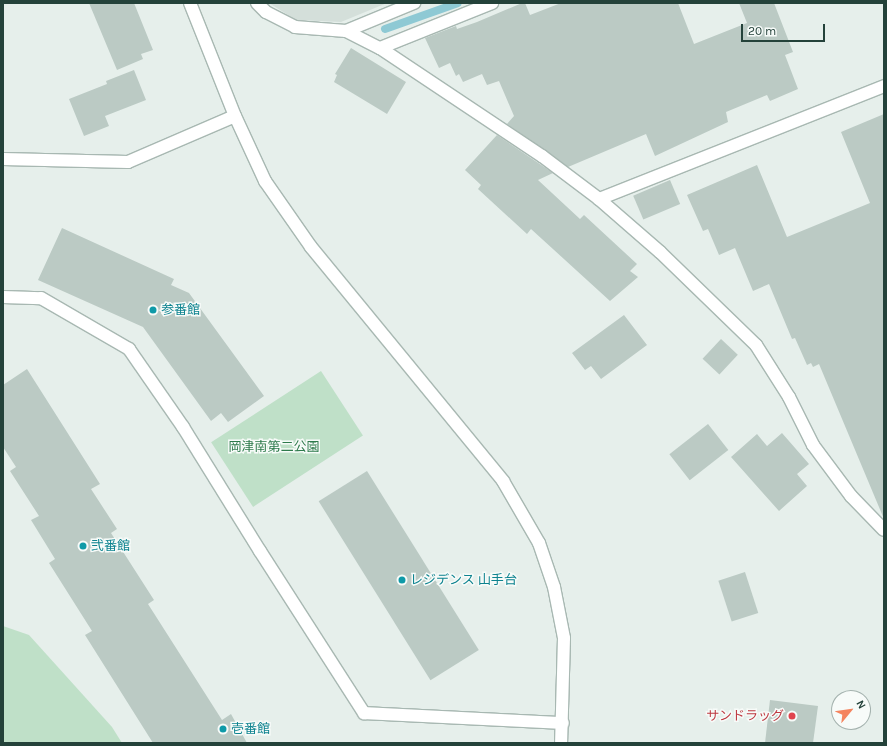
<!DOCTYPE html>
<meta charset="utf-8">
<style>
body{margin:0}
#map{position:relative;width:887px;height:746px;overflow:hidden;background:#e6efeb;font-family:Karla,"Noto Sans JP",sans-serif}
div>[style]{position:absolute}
.built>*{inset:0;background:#d4dfda}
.green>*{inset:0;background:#bfe0c8;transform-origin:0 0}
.stream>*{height:8px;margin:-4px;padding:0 4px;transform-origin:4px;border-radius:4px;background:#8ec9d4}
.building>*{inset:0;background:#bbcac4;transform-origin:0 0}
.roads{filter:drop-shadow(1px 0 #a8b8b2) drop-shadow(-1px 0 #a8b8b2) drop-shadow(0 1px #a8b8b2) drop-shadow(0 -1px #a8b8b2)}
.minor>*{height:12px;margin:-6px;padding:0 6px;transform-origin:6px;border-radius:6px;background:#fff}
.dots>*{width:11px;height:11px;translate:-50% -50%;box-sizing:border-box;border:2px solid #f7fbf9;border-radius:50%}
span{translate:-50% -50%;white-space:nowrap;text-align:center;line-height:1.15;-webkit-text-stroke:3px #f7fbf9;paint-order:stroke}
.culture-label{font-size:13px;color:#0d838f}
.left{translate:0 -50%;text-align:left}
.park-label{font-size:13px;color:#2d7a4b}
.health-label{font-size:13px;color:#be3a42}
.right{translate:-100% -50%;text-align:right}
.frame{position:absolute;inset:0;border:4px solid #24423a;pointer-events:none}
.north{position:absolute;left:831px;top:690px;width:40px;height:40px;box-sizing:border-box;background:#f7fbf9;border:1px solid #a3b1ad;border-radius:50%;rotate:61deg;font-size:11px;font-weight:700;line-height:16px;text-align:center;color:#24423a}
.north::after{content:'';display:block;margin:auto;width:14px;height:18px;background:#f4845f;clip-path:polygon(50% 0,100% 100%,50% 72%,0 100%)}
.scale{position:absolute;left:741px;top:24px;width:84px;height:18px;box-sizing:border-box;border:2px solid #24423a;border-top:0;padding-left:5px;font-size:12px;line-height:14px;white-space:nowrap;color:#24423a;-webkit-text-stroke:3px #f7fbf9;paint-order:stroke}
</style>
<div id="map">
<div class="built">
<div style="clip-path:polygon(269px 3px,387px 3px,341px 22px,296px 20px)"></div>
</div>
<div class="green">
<div style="left:321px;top:371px;width:77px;height:131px;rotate:57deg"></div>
<div style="clip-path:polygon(3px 626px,29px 635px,112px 727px,122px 743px,3px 743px)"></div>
</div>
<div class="stream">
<div style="left:385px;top:29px;width:77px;rotate:-19.6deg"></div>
</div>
<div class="building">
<div style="clip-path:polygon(89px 3px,134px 3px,153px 50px,141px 54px,143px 59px,117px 70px)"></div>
<div style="clip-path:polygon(522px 3px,525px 3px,530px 15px,561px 3px,678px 3px,694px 44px,747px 23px,739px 3px,774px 3px,793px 52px,785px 55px,798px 89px,770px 101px,767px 95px,726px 112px,728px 122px,655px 156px,646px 134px,568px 167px,507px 124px,514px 116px,499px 81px,487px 85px,482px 74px,463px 82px,459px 74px,456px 76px,450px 63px,439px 68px,425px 38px,456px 26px,457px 29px,477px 22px)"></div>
<div style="clip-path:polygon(351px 48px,406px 82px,387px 114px,334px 82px,337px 75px,335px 74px)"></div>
<div style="clip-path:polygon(134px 70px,146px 100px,105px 116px,109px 126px,84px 136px,69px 99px,107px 84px,106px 81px)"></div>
<div style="clip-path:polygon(884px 114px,884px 519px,819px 364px,813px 367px,811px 363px,807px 365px,795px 338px,792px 339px,769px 284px,753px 291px,735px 248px,719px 255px,708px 229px,703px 231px,687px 195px,757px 165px,787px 237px,870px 203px,841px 132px)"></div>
<div style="clip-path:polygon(497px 135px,553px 173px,538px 180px,580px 219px,584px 215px,637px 264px,630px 271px,638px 277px,610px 301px,531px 229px,527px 234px,478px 189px,481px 185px,465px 170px)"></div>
<div style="left:670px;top:180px;width:26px;height:40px;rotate:67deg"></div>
<div style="clip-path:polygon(62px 228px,174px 279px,171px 285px,189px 293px,264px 396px,228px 422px,221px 413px,211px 421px,143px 327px,38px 280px)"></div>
<div style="clip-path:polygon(624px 315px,647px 345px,601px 379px,591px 366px,585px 370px,572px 353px)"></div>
<div style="left:721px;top:339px;width:23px;height:27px;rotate:43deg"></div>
<div style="clip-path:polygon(27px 369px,100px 484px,91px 489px,117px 529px,111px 533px,154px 600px,148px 604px,222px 720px,231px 714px,247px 743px,153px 743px,85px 635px,92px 631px,49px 563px,55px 559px,31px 520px,39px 516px,10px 471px,16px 467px,3px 447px,3px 385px)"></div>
<div style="left:708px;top:424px;width:33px;height:49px;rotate:52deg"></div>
<div style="clip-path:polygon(782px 433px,809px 464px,797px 474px,807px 486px,779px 511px,731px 457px,757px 434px,767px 446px)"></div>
<div style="left:367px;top:471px;width:211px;height:57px;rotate:58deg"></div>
<div style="left:745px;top:572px;width:43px;height:28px;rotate:72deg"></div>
<div style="clip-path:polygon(770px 700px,818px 706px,813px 743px,765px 743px)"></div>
</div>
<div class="roads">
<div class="minor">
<div style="left:190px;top:3px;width:122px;rotate:68.3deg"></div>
<div style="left:235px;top:116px;width:72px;rotate:65.2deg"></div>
<div style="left:265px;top:181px;width:80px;rotate:55.1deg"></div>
<div style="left:311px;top:247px;width:303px;rotate:50.6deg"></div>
<div style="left:503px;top:481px;width:72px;rotate:59.9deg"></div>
<div style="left:539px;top:543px;width:46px;rotate:71.2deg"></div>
<div style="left:554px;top:587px;width:52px;rotate:78.9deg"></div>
<div style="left:564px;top:638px;width:105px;rotate:91.6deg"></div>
<div style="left:257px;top:3px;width:13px;rotate:45deg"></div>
<div style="left:266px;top:12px;width:33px;rotate:27deg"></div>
<div style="left:295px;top:27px;width:51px;rotate:4.5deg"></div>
<div style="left:346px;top:31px;width:38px;rotate:27deg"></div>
<div style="left:380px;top:48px;width:195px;rotate:33.7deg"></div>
<div style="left:542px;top:156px;width:71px;rotate:37deg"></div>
<div style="left:599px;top:199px;width:81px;rotate:41deg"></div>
<div style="left:660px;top:252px;width:134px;rotate:44.1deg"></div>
<div style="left:756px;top:345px;width:62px;rotate:57.6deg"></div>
<div style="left:789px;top:397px;width:54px;rotate:63.4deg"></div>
<div style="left:813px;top:445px;width:64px;rotate:53.3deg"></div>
<div style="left:851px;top:496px;width:47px;rotate:45.9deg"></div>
<div style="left:346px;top:31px;width:74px;rotate:-22.4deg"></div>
<div style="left:380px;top:48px;width:121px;rotate:-21.9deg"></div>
<div style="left:3px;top:159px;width:125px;rotate:1.4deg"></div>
<div style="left:128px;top:162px;width:116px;rotate:-23.3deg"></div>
<div style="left:599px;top:199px;width:307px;rotate:-21.6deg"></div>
<div style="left:3px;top:297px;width:38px;rotate:2deg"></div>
<div style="left:41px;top:298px;width:102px;rotate:30.1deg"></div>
<div style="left:129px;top:349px;width:95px;rotate:55.3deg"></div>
<div style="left:183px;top:427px;width:146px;rotate:58.2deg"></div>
<div style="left:260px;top:551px;width:193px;rotate:57.3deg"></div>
<div style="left:364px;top:713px;width:199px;rotate:2.9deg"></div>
</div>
</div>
<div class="dots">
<div style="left:153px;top:310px;background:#0f9aa8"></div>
<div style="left:83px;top:546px;background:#0f9aa8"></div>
<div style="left:402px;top:580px;background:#0f9aa8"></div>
<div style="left:792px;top:716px;background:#e0444e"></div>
<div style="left:223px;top:729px;background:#0f9aa8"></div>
</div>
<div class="culture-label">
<span class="left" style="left:161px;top:310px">参番館</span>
<span class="left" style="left:91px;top:546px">弐番館</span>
<span class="left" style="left:410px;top:580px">レジデンス 山手台</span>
<span class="left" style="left:231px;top:729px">壱番館</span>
</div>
<div class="park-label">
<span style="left:274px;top:447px">岡津南第二公園</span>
</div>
<div class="health-label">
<span class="right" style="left:784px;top:716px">サンドラッグ</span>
</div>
<div class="frame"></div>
<div class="north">N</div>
<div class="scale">20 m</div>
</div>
